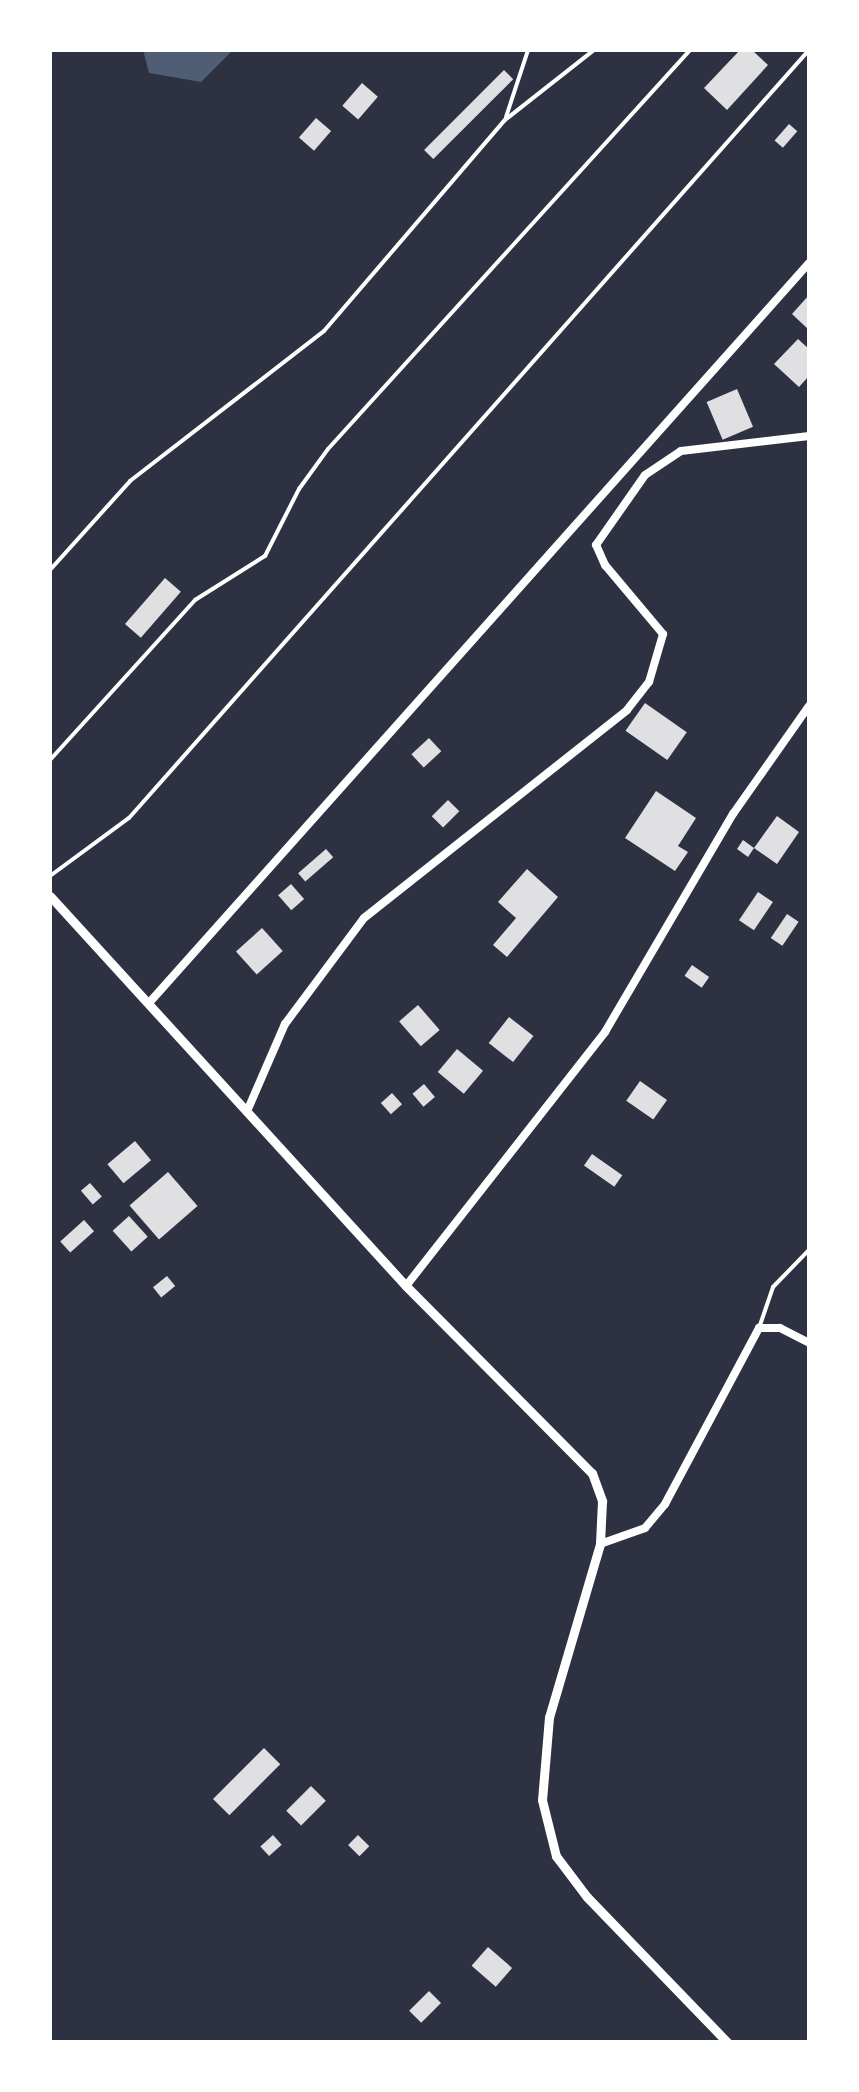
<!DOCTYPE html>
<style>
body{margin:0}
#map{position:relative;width:859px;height:2092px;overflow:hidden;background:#2d3142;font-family:Raleway,sans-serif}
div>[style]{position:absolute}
.water>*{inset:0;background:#4f5d75}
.building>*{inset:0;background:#e0e0e3;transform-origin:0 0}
.service>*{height:4px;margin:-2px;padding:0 2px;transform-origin:2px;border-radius:2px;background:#fff}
.minor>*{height:8px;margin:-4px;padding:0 4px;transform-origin:4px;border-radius:4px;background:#fff}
.tertiary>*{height:9px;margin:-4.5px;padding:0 4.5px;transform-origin:4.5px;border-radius:4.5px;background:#fff}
span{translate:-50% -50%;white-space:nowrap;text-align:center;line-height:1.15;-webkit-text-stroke:8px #fff;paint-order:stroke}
.frame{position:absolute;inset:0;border:52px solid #fff;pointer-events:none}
</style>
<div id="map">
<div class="water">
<div style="clip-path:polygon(143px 50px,233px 50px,201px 82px,149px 73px)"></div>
</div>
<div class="building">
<div style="clip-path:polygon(740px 50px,752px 50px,768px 65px,727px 110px,704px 88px)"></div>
<div style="left:504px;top:70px;width:13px;height:113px;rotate:45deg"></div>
<div style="left:362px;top:83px;width:21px;height:30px;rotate:41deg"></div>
<div style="left:316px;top:118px;width:20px;height:26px;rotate:41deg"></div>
<div style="left:789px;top:124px;width:11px;height:22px;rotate:41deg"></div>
<div style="clip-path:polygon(809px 295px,809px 330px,792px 314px)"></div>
<div style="clip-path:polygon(798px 339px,809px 349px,809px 376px,799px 387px,774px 364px)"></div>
<div style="left:737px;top:389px;width:41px;height:33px;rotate:67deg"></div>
<div style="left:165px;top:578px;width:21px;height:61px;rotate:41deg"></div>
<div style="left:645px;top:703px;width:51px;height:34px;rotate:35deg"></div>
<div style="left:429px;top:738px;width:18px;height:24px;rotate:47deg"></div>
<div style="clip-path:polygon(656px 791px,696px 818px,678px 846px,688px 852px,675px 871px,625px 838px)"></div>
<div style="left:448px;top:800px;width:16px;height:23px;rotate:45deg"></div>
<div style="clip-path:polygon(777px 816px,799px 832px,777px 864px,754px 848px,748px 857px,737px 849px,743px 840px,754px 848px)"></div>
<div style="left:326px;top:849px;width:11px;height:37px;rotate:49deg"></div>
<div style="clip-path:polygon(527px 869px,558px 897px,507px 957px,493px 945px,516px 918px,498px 902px)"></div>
<div style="left:291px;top:884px;width:20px;height:17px;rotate:49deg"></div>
<div style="left:758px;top:892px;width:18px;height:34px;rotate:34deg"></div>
<div style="left:787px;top:914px;width:14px;height:29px;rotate:34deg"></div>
<div style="left:262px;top:928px;width:31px;height:35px;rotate:48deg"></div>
<div style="left:692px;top:965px;width:21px;height:13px;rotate:35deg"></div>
<div style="left:418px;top:1005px;width:33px;height:25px;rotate:49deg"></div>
<div style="left:509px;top:1017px;width:31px;height:33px;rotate:38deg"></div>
<div style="left:457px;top:1049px;width:34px;height:30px;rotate:40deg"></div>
<div style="left:640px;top:1081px;width:33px;height:24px;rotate:35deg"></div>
<div style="left:424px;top:1084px;width:17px;height:15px;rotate:50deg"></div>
<div style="left:392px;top:1093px;width:15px;height:15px;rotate:48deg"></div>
<div style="left:135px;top:1141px;width:25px;height:36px;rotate:50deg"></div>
<div style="left:592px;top:1154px;width:37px;height:14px;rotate:35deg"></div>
<div style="left:168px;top:1172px;width:45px;height:51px;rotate:49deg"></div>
<div style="left:90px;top:1183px;width:18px;height:12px;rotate:49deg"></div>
<div style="left:129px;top:1216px;width:28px;height:22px;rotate:48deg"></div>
<div style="left:84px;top:1220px;width:15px;height:32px;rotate:48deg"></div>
<div style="left:167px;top:1276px;width:13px;height:18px;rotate:51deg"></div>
<div style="left:264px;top:1748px;width:23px;height:72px;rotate:45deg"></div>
<div style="left:311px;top:1786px;width:21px;height:35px;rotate:45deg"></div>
<div style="left:273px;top:1835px;width:13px;height:17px;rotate:48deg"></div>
<div style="left:358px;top:1835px;width:16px;height:14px;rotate:45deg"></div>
<div style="left:488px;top:1947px;width:32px;height:25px;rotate:41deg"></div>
<div style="left:429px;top:1991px;width:17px;height:28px;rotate:45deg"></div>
</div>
<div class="service">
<div style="left:506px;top:117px;width:71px;rotate:-71.8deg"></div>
<div style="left:50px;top:570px;width:120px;rotate:-48deg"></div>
<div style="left:130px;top:481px;width:245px;rotate:-37.7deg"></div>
<div style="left:324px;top:331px;width:278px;rotate:-49.4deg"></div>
<div style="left:505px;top:120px;width:113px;rotate:-38.2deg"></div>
<div style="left:50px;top:760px;width:216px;rotate:-47.8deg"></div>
<div style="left:195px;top:600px;width:83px;rotate:-32.2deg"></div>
<div style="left:265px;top:556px;width:75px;rotate:-63.1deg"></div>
<div style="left:299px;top:489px;width:49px;rotate:-54.1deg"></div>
<div style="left:328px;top:449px;width:539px;rotate:-47.78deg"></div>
<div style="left:50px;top:876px;width:98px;rotate:-36.3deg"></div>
<div style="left:129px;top:818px;width:1026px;rotate:-48.48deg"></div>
<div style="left:759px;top:1328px;width:43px;rotate:-71.1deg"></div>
<div style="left:773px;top:1287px;width:52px;rotate:-45.8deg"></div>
</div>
<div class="minor">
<div style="left:149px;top:1003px;width:992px;rotate:-48.27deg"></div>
<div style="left:248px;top:1109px;width:93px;rotate:-66.5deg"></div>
<div style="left:285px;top:1024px;width:132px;rotate:-53.3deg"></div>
<div style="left:364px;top:918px;width:335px;rotate:-38.3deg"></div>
<div style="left:627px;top:710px;width:36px;rotate:-52deg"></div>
<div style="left:649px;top:682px;width:50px;rotate:-73.7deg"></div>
<div style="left:663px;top:634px;width:90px;rotate:-130deg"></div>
<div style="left:605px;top:565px;width:22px;rotate:-114deg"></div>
<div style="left:596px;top:545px;width:85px;rotate:-55deg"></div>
<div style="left:645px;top:475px;width:43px;rotate:-33.7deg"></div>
<div style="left:681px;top:451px;width:129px;rotate:-6.7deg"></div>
<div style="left:406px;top:1286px;width:323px;rotate:-51.9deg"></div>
<div style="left:605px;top:1032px;width:253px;rotate:-59.6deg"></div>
<div style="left:733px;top:814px;width:132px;rotate:-54.9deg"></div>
<div style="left:600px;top:1544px;width:48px;rotate:-19.6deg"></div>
<div style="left:645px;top:1528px;width:31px;rotate:-50deg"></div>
<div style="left:665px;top:1504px;width:200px;rotate:-61.9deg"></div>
<div style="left:759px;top:1328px;width:21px"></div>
<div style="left:780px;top:1328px;width:33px;rotate:27deg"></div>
</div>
<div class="tertiary">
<div style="left:50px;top:896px;width:528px;rotate:47.61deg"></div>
<div style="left:406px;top:1286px;width:264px;rotate:45.2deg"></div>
<div style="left:592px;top:1473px;width:30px;rotate:70deg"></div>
<div style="left:602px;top:1501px;width:43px;rotate:92.7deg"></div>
<div style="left:600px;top:1544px;width:180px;rotate:106.4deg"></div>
<div style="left:549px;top:1717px;width:83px;rotate:94.8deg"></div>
<div style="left:542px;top:1800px;width:58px;rotate:76deg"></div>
<div style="left:556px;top:1856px;width:51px;rotate:52.9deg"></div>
<div style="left:587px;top:1897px;width:202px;rotate:46deg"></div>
</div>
<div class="frame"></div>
</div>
